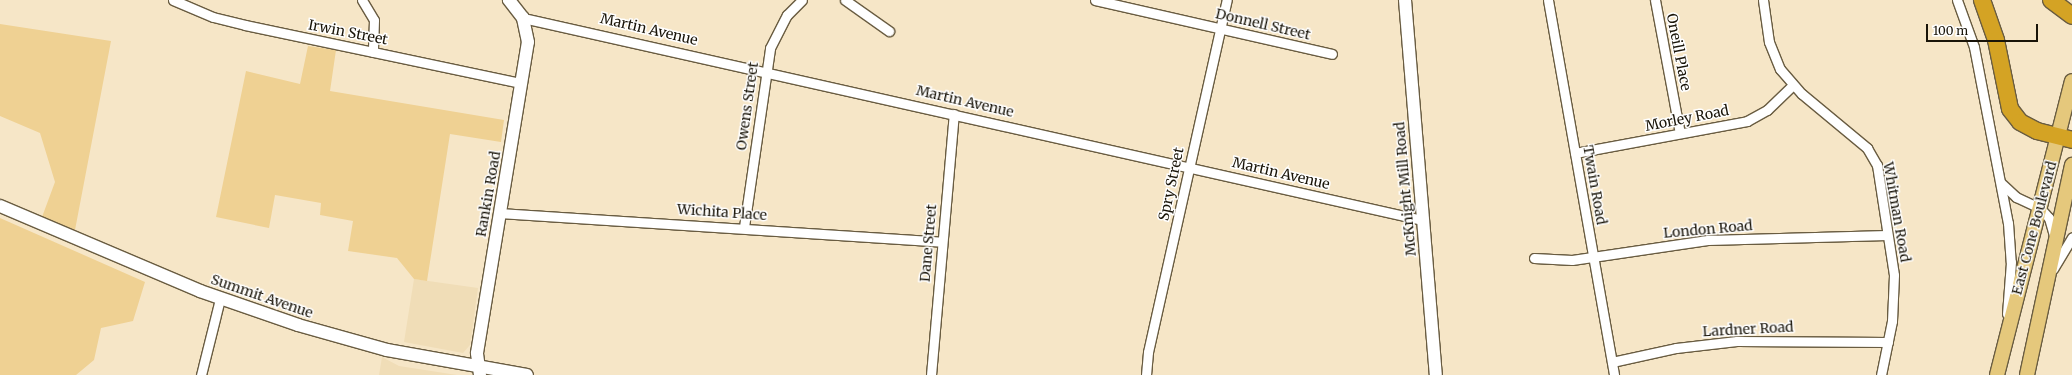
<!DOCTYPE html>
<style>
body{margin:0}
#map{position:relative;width:2072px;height:375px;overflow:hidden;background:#f6e6c7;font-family:Merriweather,serif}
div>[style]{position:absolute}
.built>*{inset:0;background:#f0ddb7}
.green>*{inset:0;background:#efd193}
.roads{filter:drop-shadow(1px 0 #695c41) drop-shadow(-1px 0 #695c41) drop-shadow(0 1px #695c41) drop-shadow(0 -1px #695c41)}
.street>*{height:9px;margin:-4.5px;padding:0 4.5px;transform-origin:4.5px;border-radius:4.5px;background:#fff}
.secondary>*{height:12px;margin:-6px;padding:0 6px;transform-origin:6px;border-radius:6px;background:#fff}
.primary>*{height:14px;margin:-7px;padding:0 7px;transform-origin:7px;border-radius:7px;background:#e5c87c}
.highway>*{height:16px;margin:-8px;padding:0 8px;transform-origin:8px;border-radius:8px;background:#d4a324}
span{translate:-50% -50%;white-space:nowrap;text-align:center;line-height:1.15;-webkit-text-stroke:3px #fff;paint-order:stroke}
.street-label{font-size:14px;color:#191408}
.scale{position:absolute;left:1926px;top:24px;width:112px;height:18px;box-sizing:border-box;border:2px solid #191408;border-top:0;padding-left:5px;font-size:12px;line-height:14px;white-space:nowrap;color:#191408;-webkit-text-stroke:3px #fff;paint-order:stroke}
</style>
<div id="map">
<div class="built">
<div style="clip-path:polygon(414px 279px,478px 288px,470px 345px,463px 353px,404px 342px)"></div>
<div style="clip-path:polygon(382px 357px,399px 366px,457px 375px,379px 375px)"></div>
</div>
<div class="green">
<div style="clip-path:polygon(0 24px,111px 41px,75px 230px,42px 217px,55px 182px,40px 133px,0 116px)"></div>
<div style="clip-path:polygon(308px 46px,336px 50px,330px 91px,504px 120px,501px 142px,450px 134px,427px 281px,414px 279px,397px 258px,348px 251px,353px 221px,320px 215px,321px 203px,275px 195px,269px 228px,216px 217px,246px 71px,300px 84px)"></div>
<div style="clip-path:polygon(0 218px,145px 282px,133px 321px,101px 328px,94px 360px,76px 375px,0 375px)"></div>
</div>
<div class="roads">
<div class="street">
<div style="left:173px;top:0;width:43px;rotate:23deg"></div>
<div style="left:213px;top:17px;width:33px;rotate:14deg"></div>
<div style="left:245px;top:25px;width:281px;rotate:11.9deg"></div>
<div style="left:362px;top:0;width:23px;rotate:59deg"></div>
<div style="left:374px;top:20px;width:32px;rotate:92deg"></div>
<div style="left:845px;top:0;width:54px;rotate:35.2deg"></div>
<div style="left:1095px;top:0;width:243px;rotate:12.8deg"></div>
<div style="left:1548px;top:0;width:381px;rotate:80deg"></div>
<div style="left:1655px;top:0;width:135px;rotate:79.4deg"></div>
<div style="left:1763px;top:0;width:42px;rotate:81.9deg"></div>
<div style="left:1769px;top:42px;width:29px;rotate:68deg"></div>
<div style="left:1780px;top:69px;width:33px;rotate:49deg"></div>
<div style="left:1802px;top:94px;width:85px;rotate:39.7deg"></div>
<div style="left:1867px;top:148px;width:20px;rotate:60deg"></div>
<div style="left:1877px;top:165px;width:111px;rotate:81.2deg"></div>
<div style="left:1894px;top:275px;width:46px;rotate:92.5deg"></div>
<div style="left:1892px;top:321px;width:55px;rotate:101.5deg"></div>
<div style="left:1957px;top:0;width:50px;rotate:70.1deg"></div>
<div style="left:1974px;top:47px;width:179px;rotate:79.1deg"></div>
<div style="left:2008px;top:223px;width:39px;rotate:86deg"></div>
<div style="left:2011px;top:262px;width:52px;rotate:94.4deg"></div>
<div style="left:523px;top:18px;width:921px;rotate:12.66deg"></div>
<div style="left:1575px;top:153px;width:175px;rotate:-10.5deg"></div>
<div style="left:1747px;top:121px;width:23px;rotate:-29deg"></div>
<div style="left:1767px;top:110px;width:36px;rotate:-44deg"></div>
<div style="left:2001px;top:183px;width:21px;rotate:43deg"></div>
<div style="left:2016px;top:197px;width:26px;rotate:25deg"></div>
<div style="left:2040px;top:208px;width:13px;rotate:48deg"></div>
<div style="left:2049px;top:218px;width:19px;rotate:74deg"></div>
<div style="left:499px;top:213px;width:444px;rotate:3.7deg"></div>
<div style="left:744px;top:227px;width:181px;rotate:-81.7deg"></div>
<div style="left:770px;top:48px;width:37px;rotate:-63deg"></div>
<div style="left:787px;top:15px;width:21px;rotate:-45deg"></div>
<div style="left:1534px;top:258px;width:38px;rotate:3deg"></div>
<div style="left:1572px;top:260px;width:137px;rotate:-8.4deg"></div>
<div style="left:1708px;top:240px;width:179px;rotate:-1.6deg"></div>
<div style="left:2053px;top:269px;width:37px;rotate:-59deg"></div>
<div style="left:1612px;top:362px;width:66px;rotate:-12.3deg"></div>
<div style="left:1676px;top:348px;width:61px;rotate:-6.5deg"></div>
<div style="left:1737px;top:341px;width:151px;rotate:0.4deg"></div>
<div style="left:201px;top:375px;width:78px;rotate:-76deg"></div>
<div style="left:931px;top:375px;width:262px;rotate:-85deg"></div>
<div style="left:1146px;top:375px;width:23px;rotate:-85deg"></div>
<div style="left:1148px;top:352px;width:361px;rotate:-77.4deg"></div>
</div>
<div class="secondary">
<div style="left:1405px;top:0;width:376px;rotate:85.3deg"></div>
<div style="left:0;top:206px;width:217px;rotate:23deg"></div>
<div style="left:200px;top:291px;width:104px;rotate:19.1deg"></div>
<div style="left:298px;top:325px;width:92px;rotate:15.7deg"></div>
<div style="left:387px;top:350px;width:142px;rotate:10.1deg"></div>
<div style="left:480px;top:375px;width:22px;rotate:-98deg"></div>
<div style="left:477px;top:353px;width:315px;rotate:-80.7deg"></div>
<div style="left:528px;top:42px;width:25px;rotate:-102deg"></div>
<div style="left:523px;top:18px;width:23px;rotate:-128deg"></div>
</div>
<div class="primary">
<div style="left:1997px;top:375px;width:303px;rotate:-75.7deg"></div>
<div style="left:2027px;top:375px;width:215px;rotate:-77.9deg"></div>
</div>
<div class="highway">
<div style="left:1982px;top:0;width:42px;rotate:70.7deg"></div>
<div style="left:1996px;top:40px;width:70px;rotate:78.5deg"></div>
<div style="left:2010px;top:109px;width:16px;rotate:52deg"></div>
<div style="left:2020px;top:122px;width:19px;rotate:28deg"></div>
<div style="left:2037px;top:131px;width:36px;rotate:14deg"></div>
<div style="left:2051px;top:0;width:26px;rotate:37deg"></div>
</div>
</div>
<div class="street-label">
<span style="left:1263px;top:24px;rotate:13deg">Donnell Street</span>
<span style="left:649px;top:29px;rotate:13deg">Martin Avenue</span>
<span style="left:348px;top:32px;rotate:11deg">Irwin Street</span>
<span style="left:1679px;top:52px;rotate:79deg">Oneill Place</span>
<span style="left:965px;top:101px;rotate:13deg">Martin Avenue</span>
<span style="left:747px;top:106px;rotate:-82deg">Owens Street</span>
<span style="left:1687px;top:118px;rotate:-11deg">Morley Road</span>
<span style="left:1281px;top:173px;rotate:13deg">Martin Avenue</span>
<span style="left:1171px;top:184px;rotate:-78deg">Spry Street</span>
<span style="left:1595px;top:185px;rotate:80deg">Twain Road</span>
<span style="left:1405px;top:189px;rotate:-95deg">McKnight Mill Road</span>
<span style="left:488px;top:194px;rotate:-80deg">Rankin Road</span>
<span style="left:722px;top:212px;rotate:4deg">Wichita Place</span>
<span style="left:1897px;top:212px;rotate:80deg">Whitman Road</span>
<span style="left:2034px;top:228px;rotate:-75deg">East Cone Boulevard</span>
<span style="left:1708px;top:229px;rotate:-5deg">London Road</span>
<span style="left:928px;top:243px;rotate:-85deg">Dane Street</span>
<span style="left:262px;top:296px;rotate:19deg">Summit Avenue</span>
<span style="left:1748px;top:329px;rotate:-3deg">Lardner Road</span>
</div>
<div class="scale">100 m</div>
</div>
